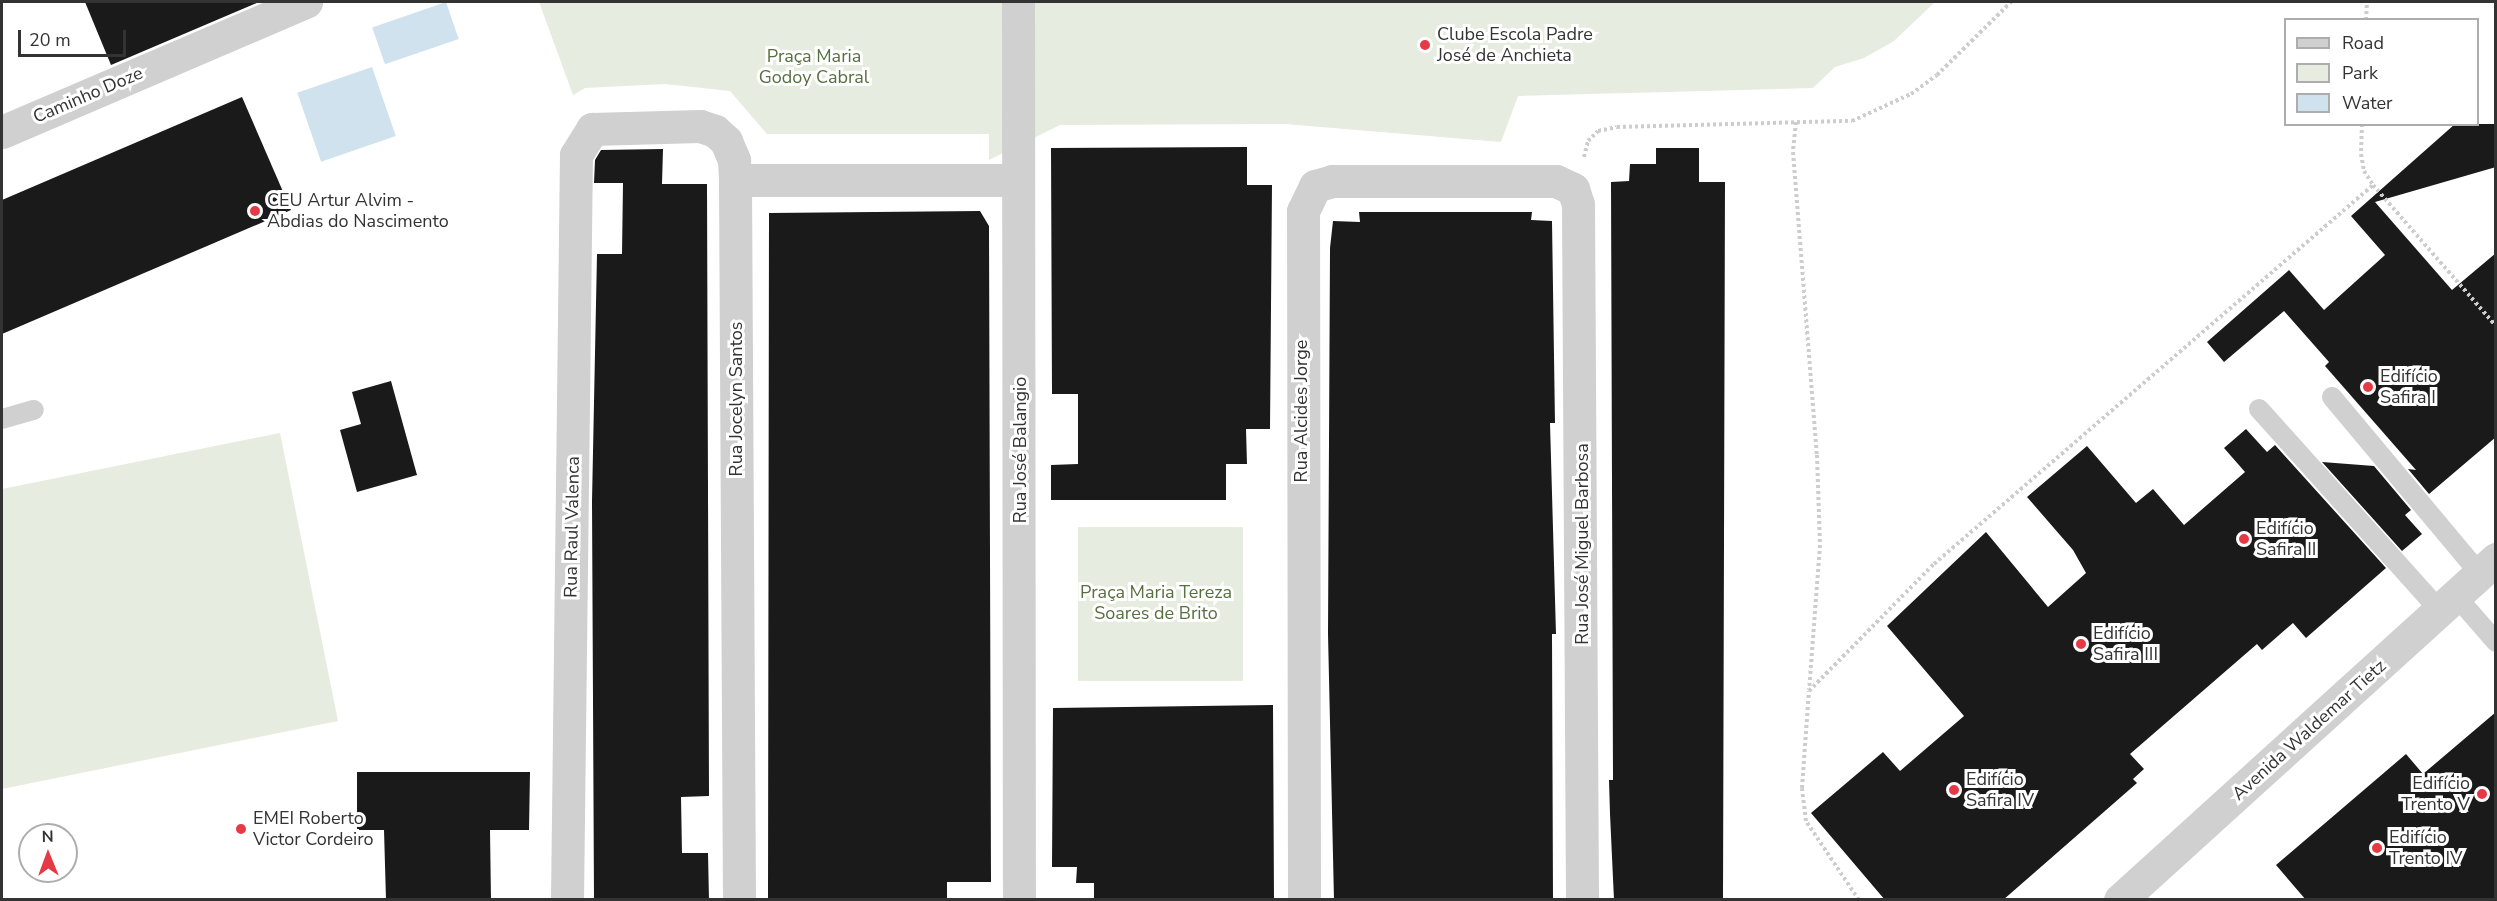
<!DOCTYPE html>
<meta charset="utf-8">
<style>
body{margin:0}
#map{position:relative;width:2497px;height:901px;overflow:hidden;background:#fff;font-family:"Nunito Sans",sans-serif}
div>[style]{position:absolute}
.green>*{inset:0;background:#e6ecdf;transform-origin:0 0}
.water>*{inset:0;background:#cfe2ee;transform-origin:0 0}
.building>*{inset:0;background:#1a1a1a}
.path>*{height:4px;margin-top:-2px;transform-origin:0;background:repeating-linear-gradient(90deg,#cdcdcd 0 3px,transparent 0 6px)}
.service>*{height:20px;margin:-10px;padding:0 10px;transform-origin:10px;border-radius:10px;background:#d0d0d0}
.minor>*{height:33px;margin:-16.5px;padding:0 16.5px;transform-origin:16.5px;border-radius:16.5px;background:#d0d0d0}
.tertiary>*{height:33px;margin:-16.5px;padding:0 16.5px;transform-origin:16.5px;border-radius:16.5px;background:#d0d0d0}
.dots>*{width:16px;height:16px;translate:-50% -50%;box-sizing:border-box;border:3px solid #fff;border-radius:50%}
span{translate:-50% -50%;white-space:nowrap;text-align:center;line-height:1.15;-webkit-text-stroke:6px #fff;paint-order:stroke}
.poi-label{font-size:18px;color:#333}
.left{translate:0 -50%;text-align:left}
.right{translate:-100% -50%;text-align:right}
.park-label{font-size:18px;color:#56703f}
.street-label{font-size:18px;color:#333}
.frame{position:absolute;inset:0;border:3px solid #333;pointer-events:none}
.legend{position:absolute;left:2284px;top:18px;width:195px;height:108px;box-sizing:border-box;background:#fff;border:2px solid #adadad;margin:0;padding:8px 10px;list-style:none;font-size:18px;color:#333}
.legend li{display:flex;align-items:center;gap:12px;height:30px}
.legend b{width:30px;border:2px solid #adadad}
.north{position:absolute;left:18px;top:823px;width:60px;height:60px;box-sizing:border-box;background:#fff;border:2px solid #adadad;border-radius:50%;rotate:359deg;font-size:16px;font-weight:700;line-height:24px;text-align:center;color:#333}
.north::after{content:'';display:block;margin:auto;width:21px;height:27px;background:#e63946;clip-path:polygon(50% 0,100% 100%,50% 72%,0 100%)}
.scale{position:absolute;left:18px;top:30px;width:108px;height:27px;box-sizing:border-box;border:3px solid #333;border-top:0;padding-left:8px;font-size:18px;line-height:21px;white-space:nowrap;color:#333;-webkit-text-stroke:4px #fff;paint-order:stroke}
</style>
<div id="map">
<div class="green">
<div style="clip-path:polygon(539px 2px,1935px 2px,1894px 41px,1864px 58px,1835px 67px,1813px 88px,1518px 96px,1501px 142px,1285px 124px,1060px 125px,989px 160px,989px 134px,767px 134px,730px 91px,665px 84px,585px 88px,573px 95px)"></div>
<div style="clip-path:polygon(280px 433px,338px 721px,2px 789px,2px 489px)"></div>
<div style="left:1078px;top:527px;width:165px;height:154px"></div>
</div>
<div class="water">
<div style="left:446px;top:2px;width:39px;height:78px;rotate:71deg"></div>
<div style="left:372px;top:67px;width:73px;height:79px;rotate:71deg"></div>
</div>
<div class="building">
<div style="clip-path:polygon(85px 2px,259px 2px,111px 65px)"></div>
<div style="clip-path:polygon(242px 97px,291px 210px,2px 334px,2px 200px)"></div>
<div style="clip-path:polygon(2455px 124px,2496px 124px,2496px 167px,2375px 202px,2452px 290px,2496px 253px,2496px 437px,2429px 494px,2408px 469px,2416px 470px,2325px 366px,2329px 362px,2284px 311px,2224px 362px,2207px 342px,2289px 270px,2324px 310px,2385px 255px,2351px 216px)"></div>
<div style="clip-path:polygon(1247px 147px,1247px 185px,1272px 185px,1270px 429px,1246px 429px,1247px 464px,1226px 464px,1226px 500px,1051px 500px,1051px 465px,1078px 464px,1078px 394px,1052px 394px,1051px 148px)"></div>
<div style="clip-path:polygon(1656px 148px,1699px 148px,1699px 182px,1725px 182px,1723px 900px,1614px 900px,1610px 814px,1609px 780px,1613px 780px,1611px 182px,1629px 181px,1630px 164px,1656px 164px)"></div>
<div style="clip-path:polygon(663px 149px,662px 184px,707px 184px,709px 796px,681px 797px,682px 853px,708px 853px,709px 900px,594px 900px,592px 501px,597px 254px,622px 254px,623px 183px,594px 183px,595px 160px,601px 150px)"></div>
<div style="clip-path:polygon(980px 211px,989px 226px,991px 882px,947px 882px,947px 900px,768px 900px,769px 213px)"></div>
<div style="clip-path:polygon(1359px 212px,1532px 212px,1531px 220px,1552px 221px,1555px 423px,1550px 423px,1556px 634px,1552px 634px,1553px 900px,1334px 900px,1328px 634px,1330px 248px,1333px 221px,1360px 222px)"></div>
<div style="clip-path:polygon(391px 381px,417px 475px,357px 492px,340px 430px,361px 424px,352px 392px)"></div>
<div style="clip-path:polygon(2246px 429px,2267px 452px,2275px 445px,2386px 568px,2306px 638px,2293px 623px,2262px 650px,2257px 644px,2130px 754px,2144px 769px,2133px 779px,2137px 783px,2003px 900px,1885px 900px,1811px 813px,1883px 752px,1900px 771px,1964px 716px,1887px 626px,1986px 532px,2048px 607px,2086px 573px,2073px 550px,2027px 497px,2087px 446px,2136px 503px,2153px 489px,2184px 525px,2245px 472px,2224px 448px)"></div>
<div style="clip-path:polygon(2322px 462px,2374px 466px,2411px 510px,2405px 515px,2422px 534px,2402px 551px)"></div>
<div style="clip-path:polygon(1273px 705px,1274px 900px,1094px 900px,1094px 883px,1076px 883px,1077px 867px,1052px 867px,1053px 708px)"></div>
<div style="clip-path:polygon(2496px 712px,2496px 900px,2306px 900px,2276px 865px,2406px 754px,2423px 774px)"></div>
<div style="clip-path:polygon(357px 772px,530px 772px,529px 830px,490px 830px,491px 900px,386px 900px,384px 830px,357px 830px)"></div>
</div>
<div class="path">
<div style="left:2366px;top:20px;width:18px;rotate:-87deg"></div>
<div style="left:1796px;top:122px;width:30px;rotate:96deg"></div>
<div style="left:1793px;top:152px;width:304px;rotate:85.5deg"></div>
<div style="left:1817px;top:455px;width:90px;rotate:88.1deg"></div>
<div style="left:1820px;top:545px;width:145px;rotate:94.3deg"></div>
<div style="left:2362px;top:124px;width:30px;rotate:92deg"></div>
<div style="left:2361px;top:154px;width:17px;rotate:80deg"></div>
<div style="left:2364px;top:171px;width:17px;rotate:57deg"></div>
<div style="left:2373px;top:185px;width:187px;rotate:48.9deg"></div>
<div style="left:1584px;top:157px;width:16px;rotate:-76deg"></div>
<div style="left:1588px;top:141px;width:14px;rotate:-45deg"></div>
<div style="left:1598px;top:131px;width:19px;rotate:-12deg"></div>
<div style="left:1617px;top:127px;width:235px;rotate:-1.5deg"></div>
<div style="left:1852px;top:121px;width:65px;rotate:-24.6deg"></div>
<div style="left:1911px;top:94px;width:32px;rotate:-36deg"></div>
<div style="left:1937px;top:75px;width:104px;rotate:-44.6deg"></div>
<div style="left:1859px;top:900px;width:95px;rotate:-123.9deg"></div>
<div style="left:1806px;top:821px;width:33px;rotate:-97deg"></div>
<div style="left:1802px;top:788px;width:97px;rotate:-85.9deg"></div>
<div style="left:1809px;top:691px;width:178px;rotate:-45.5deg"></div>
<div style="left:1934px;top:564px;width:580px;rotate:-40.8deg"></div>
</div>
<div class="service">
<div style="left:2332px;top:397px;width:229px;rotate:50.1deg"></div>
<div style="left:2259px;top:409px;width:271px;rotate:48.1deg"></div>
<div style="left:2px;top:419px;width:33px;rotate:-16deg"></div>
<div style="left:2456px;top:596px;width:61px;rotate:49deg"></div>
</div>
<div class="minor">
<div style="left:1018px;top:2px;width:898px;rotate:89.94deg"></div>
<div style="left:2px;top:132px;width:331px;rotate:-23.2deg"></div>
<div style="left:567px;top:900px;width:745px;rotate:-89.31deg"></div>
<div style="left:576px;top:155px;width:31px;rotate:-58deg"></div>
<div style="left:592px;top:129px;width:108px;rotate:-1.6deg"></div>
<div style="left:700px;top:126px;width:16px;rotate:18deg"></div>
<div style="left:715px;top:131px;width:15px;rotate:42deg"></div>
<div style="left:726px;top:141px;width:21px;rotate:67deg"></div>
<div style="left:734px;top:160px;width:20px;rotate:87deg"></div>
<div style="left:739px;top:900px;width:720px;rotate:-90.32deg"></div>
<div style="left:735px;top:180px;width:283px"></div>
<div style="left:1304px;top:900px;width:689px;rotate:-90.08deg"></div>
<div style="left:1303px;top:211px;width:28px;rotate:-64deg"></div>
<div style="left:1315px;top:186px;width:18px;rotate:-16deg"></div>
<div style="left:1332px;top:181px;width:224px"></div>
<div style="left:1556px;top:181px;width:19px;rotate:25deg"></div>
<div style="left:1573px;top:189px;width:16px;rotate:72deg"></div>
<div style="left:1578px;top:204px;width:696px;rotate:89.67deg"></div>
</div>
<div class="tertiary">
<div style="left:2120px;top:900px;width:508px;rotate:-42.21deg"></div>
</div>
<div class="dots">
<div style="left:1425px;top:45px;background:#e63946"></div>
<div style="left:255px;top:211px;background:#e63946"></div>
<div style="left:2368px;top:387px;background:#e63946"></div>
<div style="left:2244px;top:539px;background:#e63946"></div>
<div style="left:2081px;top:644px;background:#e63946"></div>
<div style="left:1954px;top:790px;background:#e63946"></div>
<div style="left:2482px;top:794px;background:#e63946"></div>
<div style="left:241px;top:829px;background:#e63946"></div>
<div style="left:2377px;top:848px;background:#e63946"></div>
</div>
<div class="poi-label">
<span class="left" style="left:1437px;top:45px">Clube Escola Padre<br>José de Anchieta</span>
<span class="left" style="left:267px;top:211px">CEU Artur Alvim -<br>Abdias do Nascimento</span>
<span class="left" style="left:2380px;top:387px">Edifício<br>Safira I</span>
<span class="left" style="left:2256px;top:539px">Edifício<br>Safira II</span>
<span class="left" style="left:2093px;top:644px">Edifício<br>Safira III</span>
<span class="left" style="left:1966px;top:790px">Edifício<br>Safira IV</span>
<span class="right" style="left:2470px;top:794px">Edifício<br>Trento V</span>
<span class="left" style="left:253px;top:829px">EMEI Roberto<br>Victor Cordeiro</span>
<span class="left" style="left:2389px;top:848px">Edifício<br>Trento IV</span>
</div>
<div class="park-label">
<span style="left:814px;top:67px">Praça Maria<br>Godoy Cabral</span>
<span style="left:1156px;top:603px">Praça Maria Tereza<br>Soares de Brito</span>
</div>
<div class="street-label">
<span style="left:88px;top:95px;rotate:-23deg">Caminho Doze</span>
<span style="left:736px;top:399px;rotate:-90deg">Rua Jocelyn Santos</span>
<span style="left:1301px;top:411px;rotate:-90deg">Rua Alcides Jorge</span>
<span style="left:1020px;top:450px;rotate:-90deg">Rua José Balangio</span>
<span style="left:572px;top:527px;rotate:-89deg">Rua Raul Valenca</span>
<span style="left:1582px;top:544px;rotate:-90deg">Rua José Miguel Barbosa</span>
<span style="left:2309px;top:730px;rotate:-42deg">Avenida Waldemar Tietz</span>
</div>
<div class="frame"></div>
<ul class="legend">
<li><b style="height:8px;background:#d0d0d0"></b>Road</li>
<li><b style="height:16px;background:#e6ecdf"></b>Park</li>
<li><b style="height:16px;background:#cfe2ee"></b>Water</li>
</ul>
<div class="north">N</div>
<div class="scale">20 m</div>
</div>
